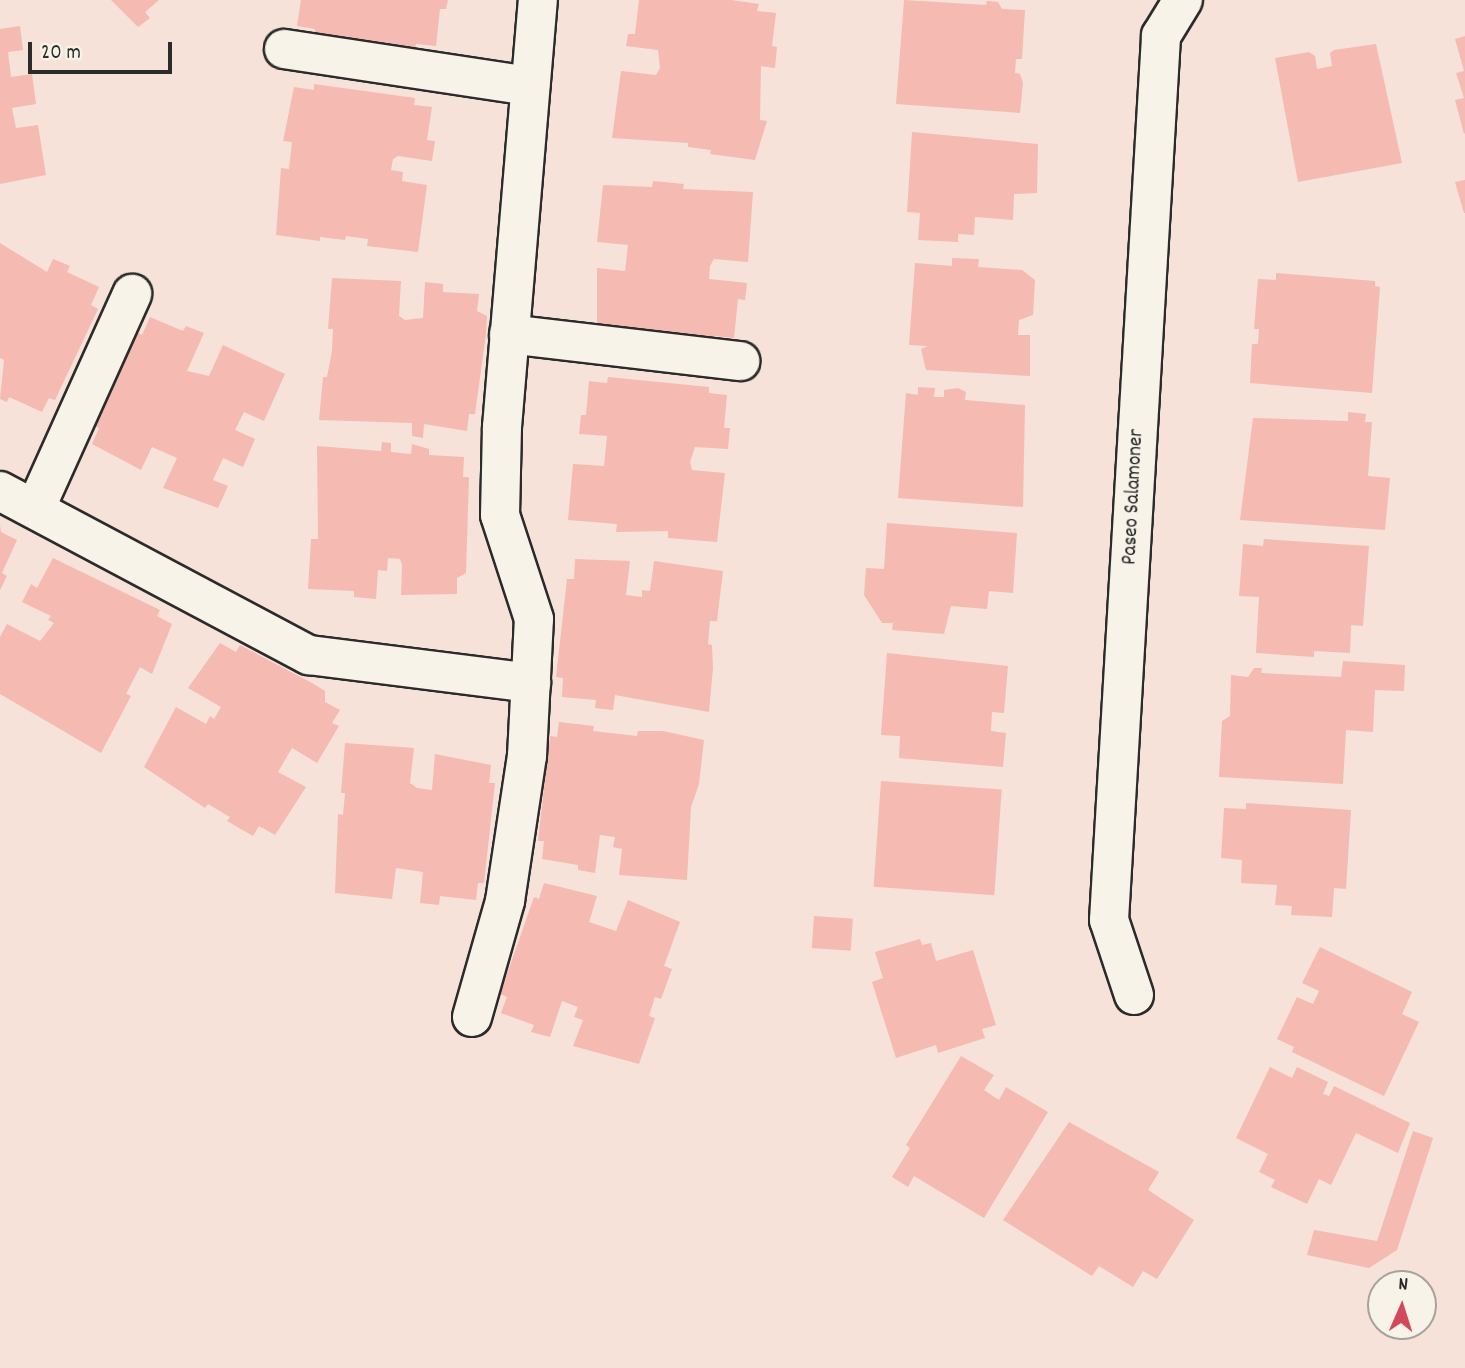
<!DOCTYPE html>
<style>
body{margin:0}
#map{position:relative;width:1465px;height:1368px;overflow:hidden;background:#f6e2d8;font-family:Dekko,sans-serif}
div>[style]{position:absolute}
.building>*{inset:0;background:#f5bab2;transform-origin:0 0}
.roads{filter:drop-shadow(2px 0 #2b2b2b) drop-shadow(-2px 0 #2b2b2b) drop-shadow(0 2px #2b2b2b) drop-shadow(0 -2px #2b2b2b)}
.minor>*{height:38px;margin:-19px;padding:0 19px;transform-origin:19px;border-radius:19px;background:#f7f3e8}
span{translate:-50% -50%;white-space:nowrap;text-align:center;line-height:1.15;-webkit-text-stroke:5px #f7f3e8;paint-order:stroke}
.street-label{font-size:21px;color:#2b2b2b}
.north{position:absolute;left:1367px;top:1270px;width:70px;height:70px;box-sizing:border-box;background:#f7f3e8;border:2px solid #a5a39c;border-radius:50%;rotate:3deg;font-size:19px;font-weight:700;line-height:28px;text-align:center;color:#2b2b2b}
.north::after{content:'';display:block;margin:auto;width:24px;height:32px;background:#d1495b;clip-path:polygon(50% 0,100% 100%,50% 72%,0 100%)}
.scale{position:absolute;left:28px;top:42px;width:144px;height:32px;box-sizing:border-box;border:4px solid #2b2b2b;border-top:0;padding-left:9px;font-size:21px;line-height:24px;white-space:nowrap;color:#2b2b2b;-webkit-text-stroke:5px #f7f3e8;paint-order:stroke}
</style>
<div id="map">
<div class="building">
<div style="clip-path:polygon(111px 0,159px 0,145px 12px,150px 18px,138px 27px)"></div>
<div style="clip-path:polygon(301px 0,448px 0,446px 9px,440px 9px,436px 46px,416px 44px,415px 50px,314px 37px,315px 29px,297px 26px)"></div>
<div style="clip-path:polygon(639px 0,731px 0,759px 4px,757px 11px,776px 13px,772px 46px,777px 47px,775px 68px,761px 66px,760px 120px,767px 121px,755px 160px,710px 154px,711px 150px,688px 147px,688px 143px,612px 138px,621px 71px,656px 75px,660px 68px,658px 50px,626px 46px,628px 34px,635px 34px)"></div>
<div style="clip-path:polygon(904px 0,986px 5px,987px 1px,998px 2px,1002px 9px,1025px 10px,1022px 59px,1016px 59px,1015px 73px,1020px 74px,1023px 83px,1020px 113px,896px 104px)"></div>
<div style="clip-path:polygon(20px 26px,23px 50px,8px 52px,11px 77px,32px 74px,36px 104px,12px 108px,16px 128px,38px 125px,46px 175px,0 184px,0 29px)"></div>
<div style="clip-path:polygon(1465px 36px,1465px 133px,1464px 134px,1455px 100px,1464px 98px,1456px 73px,1464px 71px,1455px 39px)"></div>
<div style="clip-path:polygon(1376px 44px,1402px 163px,1298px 182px,1275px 58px,1309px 52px,1315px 56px,1317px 69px,1332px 66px,1330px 53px,1334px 50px)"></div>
<div style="clip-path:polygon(314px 84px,415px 98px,414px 105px,432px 107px,427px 140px,435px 141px,432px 161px,398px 156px,393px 159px,391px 170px,403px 172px,402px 181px,427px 185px,418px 252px,367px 246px,368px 239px,346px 236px,345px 240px,320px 237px,320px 241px,276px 235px,281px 168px,289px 169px,292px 142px,283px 141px,294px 87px,314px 90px)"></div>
<div style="clip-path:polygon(912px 132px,1038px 144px,1037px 193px,1014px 194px,1013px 220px,975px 217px,974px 235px,958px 234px,958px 242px,918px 240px,920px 213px,907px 212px)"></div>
<div style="clip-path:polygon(1465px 180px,1465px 213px,1464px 213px,1455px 182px)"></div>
<div style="clip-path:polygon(653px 181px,684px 184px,683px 189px,753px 192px,748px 262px,714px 259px,710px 266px,709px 279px,747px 283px,745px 300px,738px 299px,734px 338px,715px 336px,714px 344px,614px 334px,614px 327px,597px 325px,597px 268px,625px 271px,628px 245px,597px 242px,603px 185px,652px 187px)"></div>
<div style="clip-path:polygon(0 243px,47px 272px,53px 259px,70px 266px,67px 272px,99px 287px,91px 305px,98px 309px,55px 400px,49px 398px,42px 412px,9px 397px,7px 402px,0 399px,4px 360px,0 358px)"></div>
<div style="clip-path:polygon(952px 258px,979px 259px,978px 267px,1022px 270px,1035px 280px,1033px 315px,1019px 320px,1018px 335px,1030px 335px,1030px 376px,926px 370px,921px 349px,928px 346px,909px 345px,915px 263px,952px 266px)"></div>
<div style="clip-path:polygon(1276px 273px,1375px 281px,1375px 286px,1380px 287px,1372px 393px,1250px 383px,1252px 344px,1258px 344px,1259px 329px,1254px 329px,1258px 279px,1276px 280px)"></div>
<div style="clip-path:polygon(332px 278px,401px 281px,399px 316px,405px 320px,423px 318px,425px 282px,443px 284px,443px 292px,479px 294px,477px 311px,487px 316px,486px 334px,475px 414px,469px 414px,467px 431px,424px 424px,423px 438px,412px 436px,412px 423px,319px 420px,323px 377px,327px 377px,332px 351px,333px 329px,328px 329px)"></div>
<div style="clip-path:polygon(150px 317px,183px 331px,186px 326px,204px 333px,187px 371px,209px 376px,223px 345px,285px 374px,264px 421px,244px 412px,235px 430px,255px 439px,243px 467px,223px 458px,213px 480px,228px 486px,218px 508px,163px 488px,177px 458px,152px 447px,141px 470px,92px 444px,99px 428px,92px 425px,135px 331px,142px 335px)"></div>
<div style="clip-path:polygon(608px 377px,709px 387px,709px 393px,727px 395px,724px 428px,730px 428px,728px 449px,695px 447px,690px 462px,692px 470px,725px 473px,717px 542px,668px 538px,668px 531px,616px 532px,617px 524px,568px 520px,573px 464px,604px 466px,607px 436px,579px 434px,581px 415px,586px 415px,589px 381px,607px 383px)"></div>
<div style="clip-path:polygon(918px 387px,935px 388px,934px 397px,944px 397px,944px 390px,958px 388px,966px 392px,965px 400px,1025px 405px,1023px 507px,898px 498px,906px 393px,918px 395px)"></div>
<div style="clip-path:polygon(1348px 412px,1366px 414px,1365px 422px,1372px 422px,1368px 476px,1390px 478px,1385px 530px,1240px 520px,1253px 418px,1348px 421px)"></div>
<div style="clip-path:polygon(382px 442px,391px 443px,391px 452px,411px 454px,412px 444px,429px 449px,429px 455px,464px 457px,463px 477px,469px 477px,466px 573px,457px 578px,457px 594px,401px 595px,402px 565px,400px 559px,388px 558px,387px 571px,378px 570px,376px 599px,354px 597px,354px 591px,308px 589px,311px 539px,318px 539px,317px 446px,381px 451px)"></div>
<div style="clip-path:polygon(887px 523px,1017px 533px,1013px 593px,989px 591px,987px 609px,951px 606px,944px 634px,892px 630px,893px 623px,882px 623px,864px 595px,866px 568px,884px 569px)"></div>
<div style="clip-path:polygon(0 525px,1px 532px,17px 540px,2px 573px,7px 576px,0 590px)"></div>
<div style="clip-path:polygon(1264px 539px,1369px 546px,1363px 626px,1351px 625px,1350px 653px,1314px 651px,1314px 657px,1256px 653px,1259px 597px,1239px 596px,1243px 544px,1263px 546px)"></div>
<div style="clip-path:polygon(53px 558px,160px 610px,157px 616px,172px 624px,152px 674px,140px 667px,126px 694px,131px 696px,101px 753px,0 694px,0 637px,7px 624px,40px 641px,54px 623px,48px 620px,51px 616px,22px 602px,31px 584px,37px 588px)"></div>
<div style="clip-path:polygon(575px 559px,630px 561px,626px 595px,642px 597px,642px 590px,650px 591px,654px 561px,723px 571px,717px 621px,710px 621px,708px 644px,712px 645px,713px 668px,709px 712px,615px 695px,613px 710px,595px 708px,596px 700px,562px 697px,563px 678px,556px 677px,567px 579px,574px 579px)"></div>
<div style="clip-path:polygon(220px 643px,236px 652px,240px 645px,312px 683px,325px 691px,325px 702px,340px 710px,332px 723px,339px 726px,317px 763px,292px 748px,278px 772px,306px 787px,275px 835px,259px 826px,253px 836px,227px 821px,230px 817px,208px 804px,205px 808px,144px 767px,176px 707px,206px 724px,210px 716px,214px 719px,221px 707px,188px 688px)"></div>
<div style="clip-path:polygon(887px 653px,1008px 666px,1004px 713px,992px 712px,991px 731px,1006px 733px,1003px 767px,899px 758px,900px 736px,881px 735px)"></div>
<div style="clip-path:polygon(1343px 661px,1405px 665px,1404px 691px,1375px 690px,1373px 732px,1346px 730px,1343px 784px,1219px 777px,1222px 721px,1230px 716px,1231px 675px,1248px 677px,1254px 668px,1262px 668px,1261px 673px,1341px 677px)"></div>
<div style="clip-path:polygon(559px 722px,594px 726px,593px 731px,637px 736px,638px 731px,663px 731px,704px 740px,699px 784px,691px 807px,687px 880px,619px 875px,622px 849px,613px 847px,615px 837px,600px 835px,595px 873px,578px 870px,578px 865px,542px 859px,544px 841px,538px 841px,550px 736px,557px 737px)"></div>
<div style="clip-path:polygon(345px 743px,414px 748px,410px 783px,417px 788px,432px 790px,435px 754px,491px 765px,489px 783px,495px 783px,484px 883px,478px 883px,476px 900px,440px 896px,439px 905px,420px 903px,423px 872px,396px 868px,392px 899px,335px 893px,338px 814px,343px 815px,345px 793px,341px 793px)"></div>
<div style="left:881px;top:781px;width:121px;height:106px;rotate:4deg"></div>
<div style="clip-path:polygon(1246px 803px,1351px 810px,1346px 889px,1334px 888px,1332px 917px,1291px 915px,1292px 906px,1275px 905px,1277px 885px,1241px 883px,1242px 860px,1221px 858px,1224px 808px,1246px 809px)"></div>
<div style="clip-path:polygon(544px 883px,597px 896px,589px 922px,616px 931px,628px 900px,680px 922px,664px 966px,672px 969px,661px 999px,655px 997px,649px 1016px,655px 1018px,639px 1064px,573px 1046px,583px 1020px,574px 1017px,578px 1007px,562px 1001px,550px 1037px,531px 1032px,534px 1025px,501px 1013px,507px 997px,500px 994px,534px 897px,539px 899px)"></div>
<div style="left:814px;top:916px;width:39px;height:32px;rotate:4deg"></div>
<div style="clip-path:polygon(920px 939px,922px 945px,931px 943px,936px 961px,973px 950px,996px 1025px,982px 1029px,985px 1038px,938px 1053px,936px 1045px,896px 1058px,872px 982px,883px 978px,875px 952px)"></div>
<div style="clip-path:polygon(1320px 947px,1412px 992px,1402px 1014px,1419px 1022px,1384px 1096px,1292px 1052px,1294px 1047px,1277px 1039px,1297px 997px,1313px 1004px,1319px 991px,1302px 983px)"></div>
<div style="clip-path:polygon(961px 1056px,994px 1075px,984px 1090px,999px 1100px,1006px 1087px,1048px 1112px,984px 1218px,914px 1176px,908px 1187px,892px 1177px,910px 1148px,906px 1145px)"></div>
<div style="clip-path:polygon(1270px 1067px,1292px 1078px,1297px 1067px,1328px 1082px,1323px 1094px,1329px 1096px,1334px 1086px,1410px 1123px,1398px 1153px,1356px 1133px,1331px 1185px,1319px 1179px,1307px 1204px,1271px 1187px,1275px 1180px,1259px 1172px,1268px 1154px,1236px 1138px)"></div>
<div style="clip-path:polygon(1069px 1122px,1159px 1172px,1148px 1190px,1194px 1220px,1157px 1279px,1143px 1271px,1133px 1287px,1099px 1266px,1092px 1276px,1003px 1220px)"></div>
<div style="clip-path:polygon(1413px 1131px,1433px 1138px,1397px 1250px,1369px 1268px,1307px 1255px,1314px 1230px,1377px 1241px)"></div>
</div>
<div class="roads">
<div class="minor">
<div style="left:284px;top:49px;width:249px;rotate:8.6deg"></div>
<div style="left:509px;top:334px;width:233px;rotate:6.7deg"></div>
<div style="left:0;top:491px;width:350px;rotate:28deg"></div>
<div style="left:309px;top:655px;width:224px;rotate:7.2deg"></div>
<div style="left:36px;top:507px;width:234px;rotate:-65.7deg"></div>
<div style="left:1134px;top:995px;width:79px;rotate:-108.4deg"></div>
<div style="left:1109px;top:920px;width:886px;rotate:-86.63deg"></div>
<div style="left:1161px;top:36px;width:42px;rotate:-58.6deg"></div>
<div style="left:472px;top:1017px;width:121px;rotate:-74.1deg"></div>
<div style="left:505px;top:901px;width:147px;rotate:-81.4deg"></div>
<div style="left:527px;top:756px;width:137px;rotate:-87.1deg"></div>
<div style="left:534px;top:619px;width:109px;rotate:-108.1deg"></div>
<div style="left:500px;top:515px;width:88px;rotate:-88.7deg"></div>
<div style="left:502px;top:427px;width:429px;rotate:-85.2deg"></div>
</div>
</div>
<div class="street-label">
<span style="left:1134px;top:497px;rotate:-87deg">Paseo Salamoner</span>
</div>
<div class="north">N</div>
<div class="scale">20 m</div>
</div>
